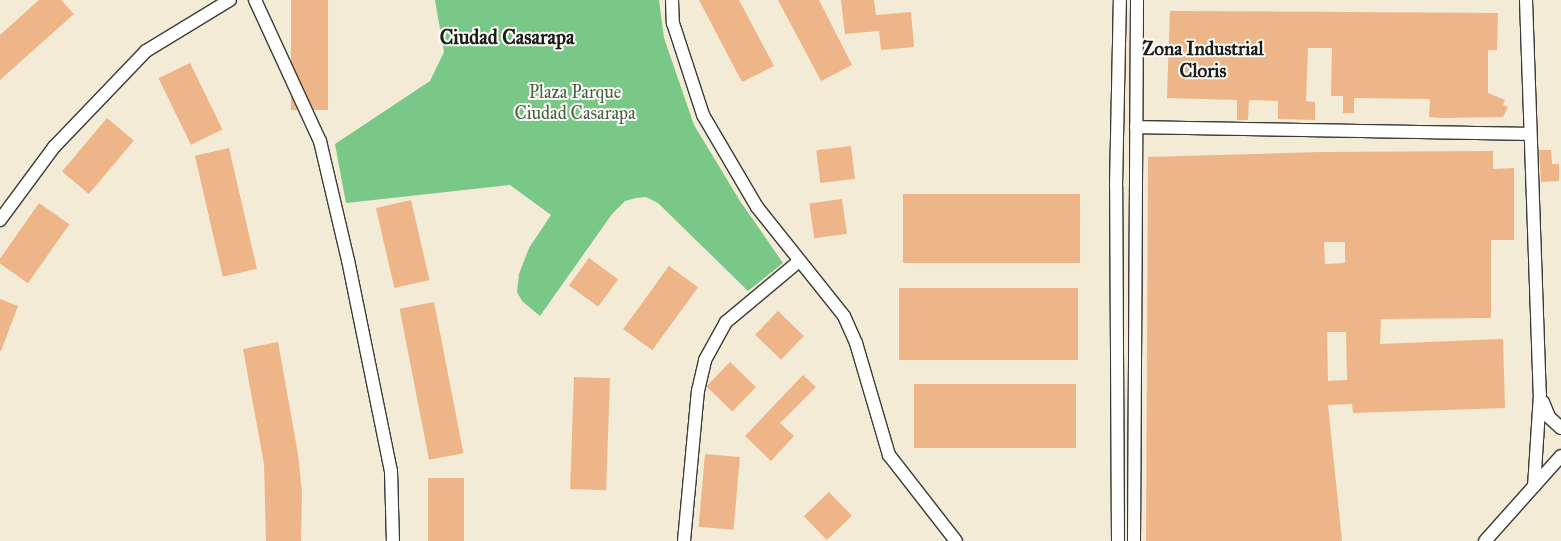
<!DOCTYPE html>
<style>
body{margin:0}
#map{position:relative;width:1561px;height:541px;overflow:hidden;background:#f3ebd5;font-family:"IM FELL Great Primer",serif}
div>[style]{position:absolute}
.green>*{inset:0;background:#7ac887}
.building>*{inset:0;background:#edb588;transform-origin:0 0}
.roads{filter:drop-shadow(1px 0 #3c3b38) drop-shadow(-1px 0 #3c3b38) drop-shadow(0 1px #3c3b38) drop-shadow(0 -1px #3c3b38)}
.minor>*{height:12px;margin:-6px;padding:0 6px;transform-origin:6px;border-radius:6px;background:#fff}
span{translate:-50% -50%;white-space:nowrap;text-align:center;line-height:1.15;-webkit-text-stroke:4px #fdfcf7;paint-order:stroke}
.park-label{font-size:18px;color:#426147}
.neighbourhood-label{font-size:19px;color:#1c1c1c;font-weight:700}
.quarter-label{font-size:20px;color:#1c1c1c;font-weight:700}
</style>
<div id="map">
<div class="green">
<div style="clip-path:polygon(435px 0,659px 0,664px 38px,694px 125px,740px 201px,783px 263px,748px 291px,658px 203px,646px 197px,636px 198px,625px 201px,612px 214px,540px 316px,522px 301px,517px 292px,519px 274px,529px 248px,551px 215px,510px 185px,346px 203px,335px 144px,430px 81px,444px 52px)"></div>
</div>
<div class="building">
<div style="clip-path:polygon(39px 0,61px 0,74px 14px,0 80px,0 35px)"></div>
<div style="left:291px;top:0;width:37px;height:110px"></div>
<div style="clip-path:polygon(699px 0,739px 0,774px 66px,742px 82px)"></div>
<div style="clip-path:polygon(778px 0,819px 0,852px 65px,821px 81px)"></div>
<div style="clip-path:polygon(841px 0,874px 0,876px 15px,911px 12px,914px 47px,881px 50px,879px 31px,845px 34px)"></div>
<div style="clip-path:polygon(1170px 11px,1498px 13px,1497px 50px,1488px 50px,1488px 93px,1505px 100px,1503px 105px,1508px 107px,1503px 117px,1440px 118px,1429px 117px,1430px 99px,1354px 98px,1354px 113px,1343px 113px,1343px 96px,1331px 96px,1332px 48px,1308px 48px,1306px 101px,1315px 102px,1315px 120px,1278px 119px,1278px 101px,1249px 100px,1248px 120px,1237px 120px,1237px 100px,1167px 98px)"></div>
<div style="left:190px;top:63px;width:74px;height:35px;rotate:64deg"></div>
<div style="left:107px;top:118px;width:35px;height:70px;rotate:40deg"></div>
<div style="left:851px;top:146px;width:33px;height:35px;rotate:83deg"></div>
<div style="left:229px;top:148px;width:124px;height:35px;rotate:77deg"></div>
<div style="clip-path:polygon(1539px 150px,1551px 150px,1552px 164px,1559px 164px,1559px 181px,1541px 182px)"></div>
<div style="clip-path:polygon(evenodd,1493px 151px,1493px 169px,1514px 168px,1514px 240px,1491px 240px,1491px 318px,1381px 319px,1380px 344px,1503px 339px,1505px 408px,1353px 413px,1352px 404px,1328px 405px,1342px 541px,1146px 541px,1148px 157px,1320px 152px,1493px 151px,1324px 242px,1345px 242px,1345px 263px,1325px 264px,1324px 242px,1493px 151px,1327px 332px,1346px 332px,1347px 380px,1328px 381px,1327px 332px)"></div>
<div style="left:903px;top:194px;width:177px;height:69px"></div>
<div style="left:842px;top:199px;width:35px;height:33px;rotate:82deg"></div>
<div style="left:411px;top:200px;width:82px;height:36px;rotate:77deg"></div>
<div style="left:39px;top:203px;width:37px;height:72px;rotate:35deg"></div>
<div style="left:589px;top:258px;width:36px;height:34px;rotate:36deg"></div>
<div style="left:669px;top:266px;width:36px;height:78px;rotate:36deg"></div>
<div style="left:1078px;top:288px;width:72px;height:179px;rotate:90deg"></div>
<div style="clip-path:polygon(0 299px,18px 306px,1px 351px,0 351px)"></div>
<div style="left:434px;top:302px;width:154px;height:35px;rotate:79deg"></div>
<div style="left:778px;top:311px;width:36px;height:33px;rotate:44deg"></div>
<div style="clip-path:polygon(278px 342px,298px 454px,302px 492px,301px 541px,266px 541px,264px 464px,243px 349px)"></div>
<div style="left:730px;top:362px;width:36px;height:34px;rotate:44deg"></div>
<div style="clip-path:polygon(803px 375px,816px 387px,780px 423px,794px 436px,771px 461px,745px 436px)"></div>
<div style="left:574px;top:377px;width:36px;height:112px;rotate:2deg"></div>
<div style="left:914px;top:384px;width:162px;height:64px"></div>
<div style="left:705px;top:454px;width:35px;height:73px;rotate:5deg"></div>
<div style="left:464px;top:478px;width:63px;height:36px;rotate:90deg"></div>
<div style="left:829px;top:492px;width:33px;height:35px;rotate:46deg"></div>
</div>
<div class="roads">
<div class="minor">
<div style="left:255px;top:0;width:155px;rotate:65.3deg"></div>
<div style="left:320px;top:141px;width:122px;rotate:76.8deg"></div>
<div style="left:348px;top:260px;width:215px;rotate:78.5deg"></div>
<div style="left:391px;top:471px;width:70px;rotate:88.4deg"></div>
<div style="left:672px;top:0;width:23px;rotate:88deg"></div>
<div style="left:673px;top:23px;width:97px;rotate:71.9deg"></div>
<div style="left:703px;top:115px;width:107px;rotate:59.6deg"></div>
<div style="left:757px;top:207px;width:139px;rotate:51.4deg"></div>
<div style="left:844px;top:316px;width:30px;rotate:66deg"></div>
<div style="left:856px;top:343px;width:117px;rotate:73.6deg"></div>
<div style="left:889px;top:455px;width:109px;rotate:52.1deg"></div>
<div style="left:1526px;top:0;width:394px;rotate:88deg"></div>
<div style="left:1540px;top:394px;width:92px;rotate:93.7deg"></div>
<div style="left:1136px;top:127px;width:392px;rotate:1deg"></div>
<div style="left:0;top:220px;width:91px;rotate:-53.5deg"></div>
<div style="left:54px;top:147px;width:133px;rotate:-46.2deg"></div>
<div style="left:146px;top:51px;width:98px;rotate:-31.3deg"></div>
<div style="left:1543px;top:402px;width:16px;rotate:68deg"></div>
<div style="left:1549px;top:417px;width:16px;rotate:43deg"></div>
<div style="left:684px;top:541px;width:151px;rotate:-84.7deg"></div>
<div style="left:698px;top:391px;width:32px;rotate:-77deg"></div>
<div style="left:705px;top:360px;width:43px;rotate:-61.1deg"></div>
<div style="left:726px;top:322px;width:94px;rotate:-39.8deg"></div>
<div style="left:1118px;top:541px;width:355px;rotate:-90.3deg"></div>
<div style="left:1116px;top:186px;width:186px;rotate:-88.8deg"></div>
<div style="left:1134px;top:541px;width:541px;rotate:-89.68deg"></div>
<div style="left:1485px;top:541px;width:114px;rotate:-48.2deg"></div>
</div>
</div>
<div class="park-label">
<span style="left:575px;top:103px">Plaza Parque<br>Ciudad Casarapa</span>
</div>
<div class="neighbourhood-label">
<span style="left:1203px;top:60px">Zona Industrial<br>Cloris</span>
</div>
<div class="quarter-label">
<span style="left:507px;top:37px">Ciudad Casarapa</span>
</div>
</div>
